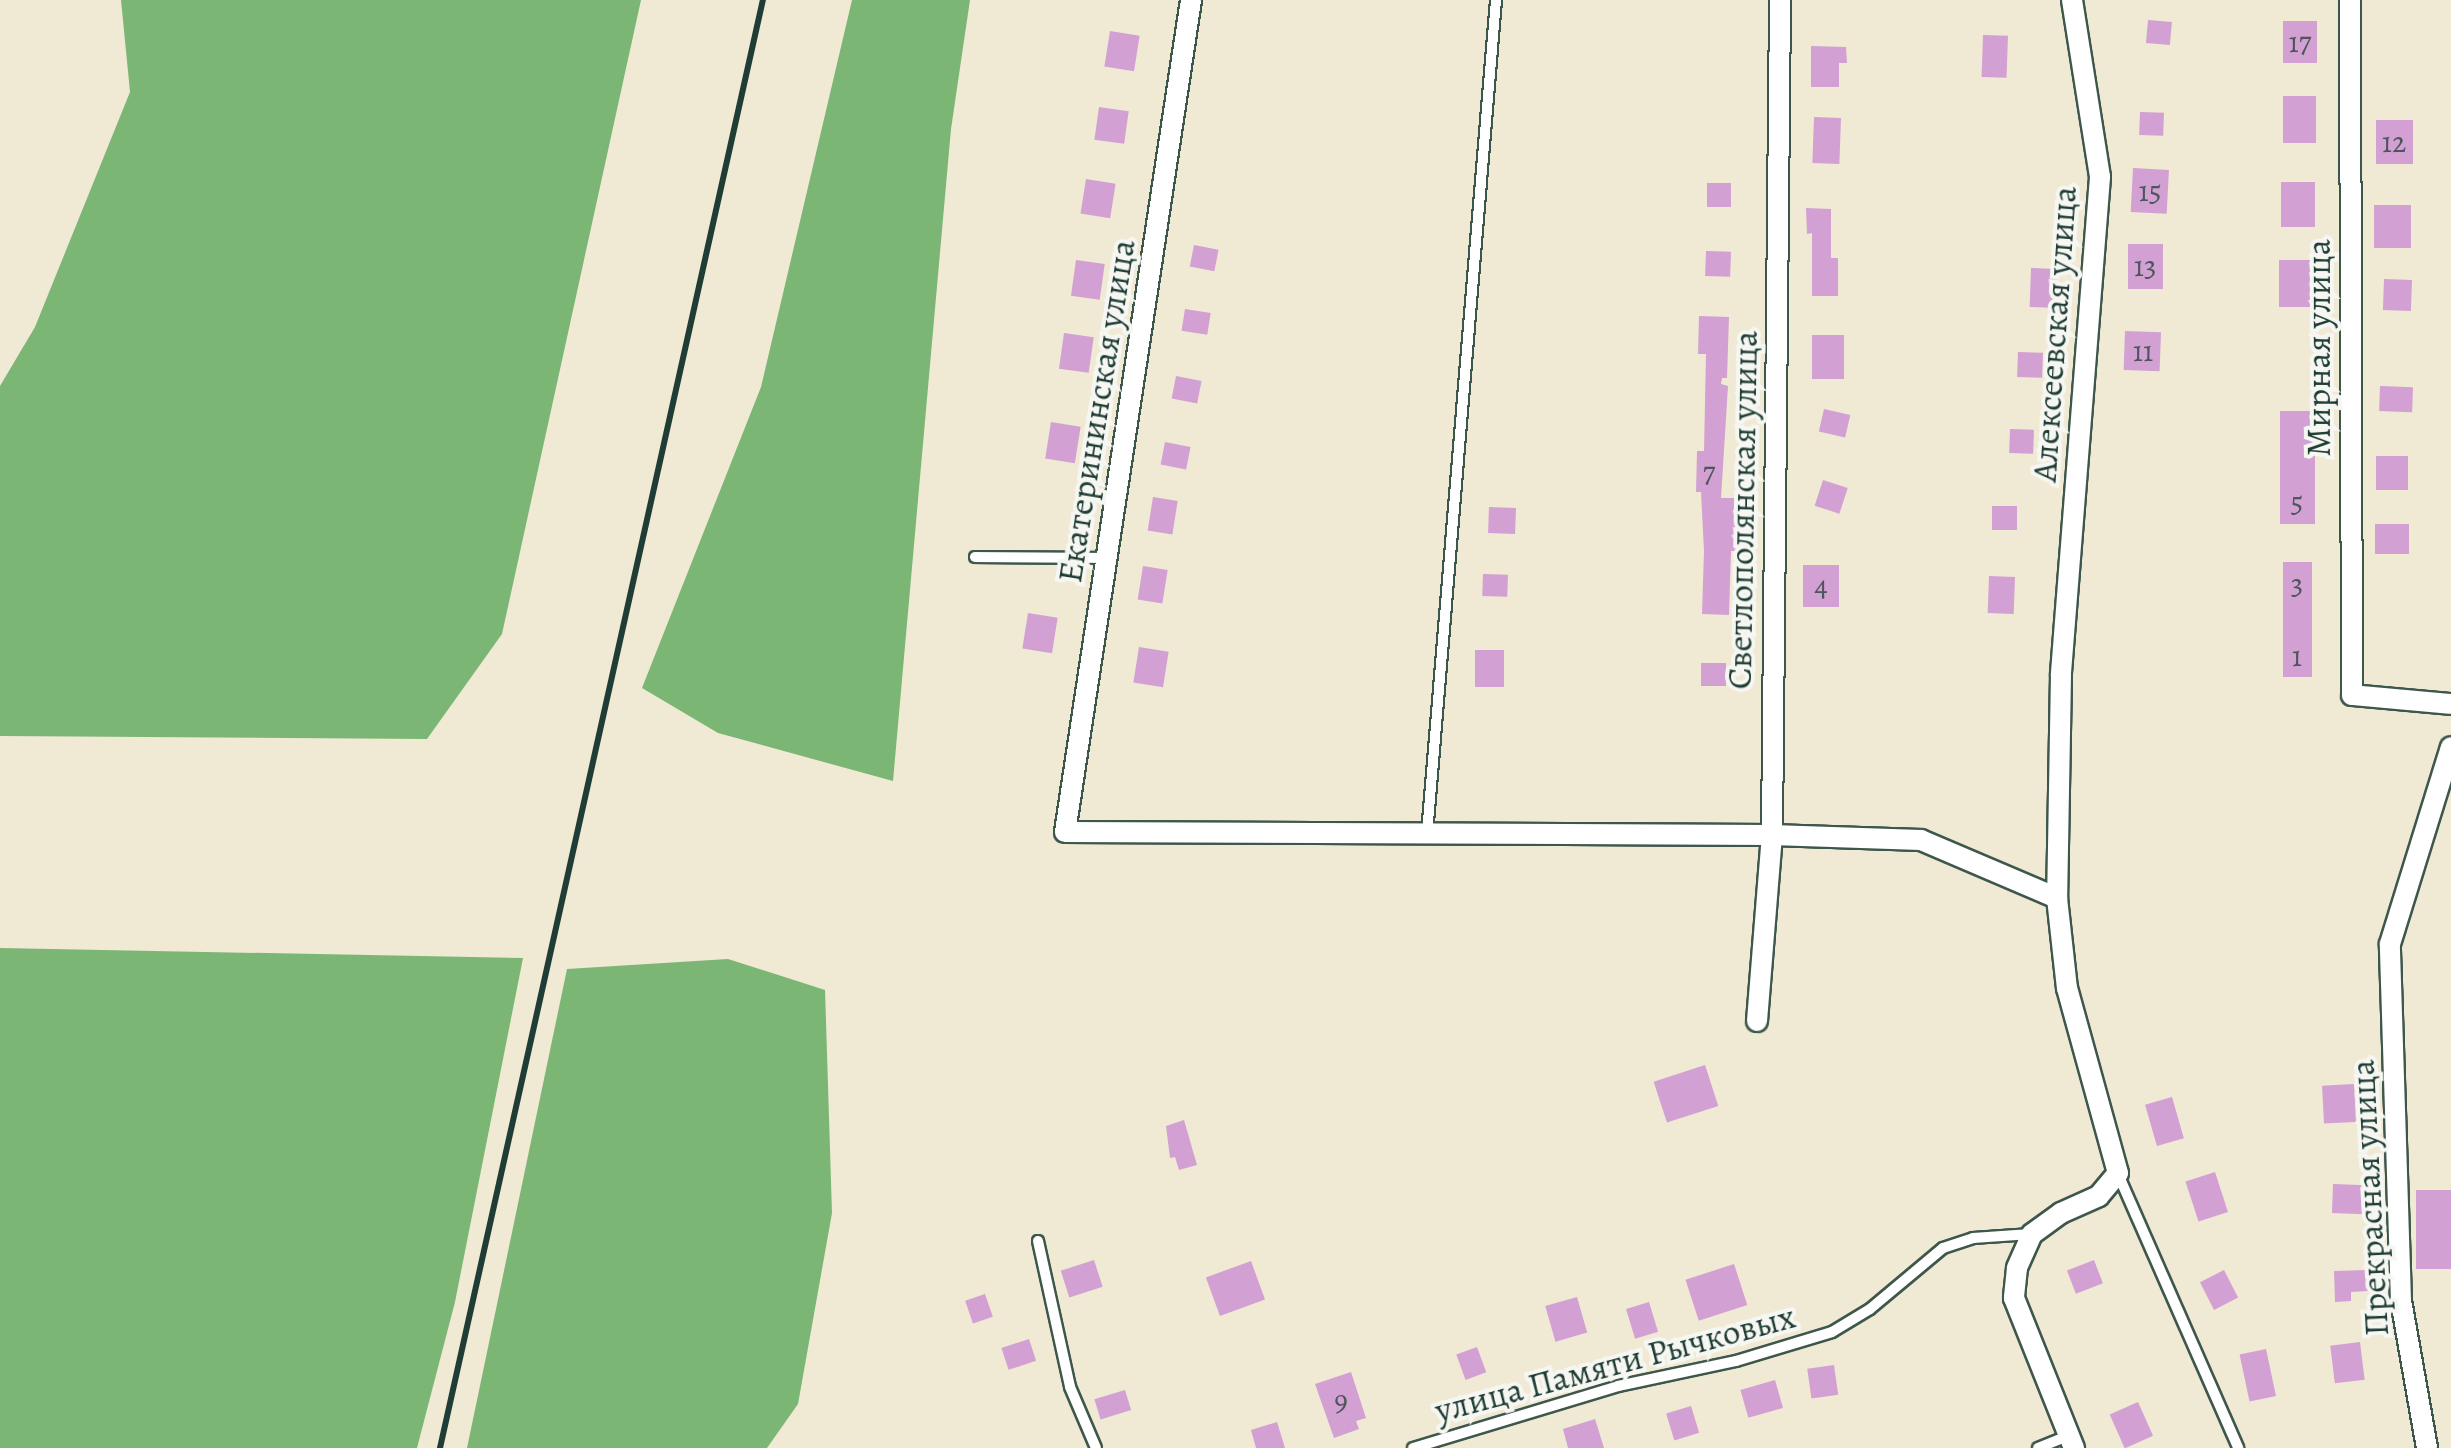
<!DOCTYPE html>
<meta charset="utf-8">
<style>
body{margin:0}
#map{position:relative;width:2451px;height:1448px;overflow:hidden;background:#f0e9d4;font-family:Alegreya,serif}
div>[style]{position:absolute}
.forest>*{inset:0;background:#7cb675}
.building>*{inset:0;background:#d2a0d3;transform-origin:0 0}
.roads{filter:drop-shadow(2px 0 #3e574c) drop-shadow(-2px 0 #3e574c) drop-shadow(0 2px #3e574c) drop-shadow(0 -2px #3e574c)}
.service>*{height:10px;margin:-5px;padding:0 5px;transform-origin:5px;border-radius:5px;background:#fff}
.minor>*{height:20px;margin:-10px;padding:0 10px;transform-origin:10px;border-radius:10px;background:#fff}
.rail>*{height:6px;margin:-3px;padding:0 3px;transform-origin:3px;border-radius:3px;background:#1f3d34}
span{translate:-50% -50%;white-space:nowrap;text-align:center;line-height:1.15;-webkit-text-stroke:8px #f6f6f2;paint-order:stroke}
.number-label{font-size:30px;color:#4c565c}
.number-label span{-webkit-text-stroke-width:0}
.street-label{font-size:35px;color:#1f3d34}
</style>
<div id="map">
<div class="forest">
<div style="clip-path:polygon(121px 0,641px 0,502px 634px,427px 739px,0 736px,0 386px,35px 327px,130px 92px)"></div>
<div style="clip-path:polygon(852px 0,970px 0,951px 129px,893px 781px,718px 733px,642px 688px,761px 387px)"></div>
<div style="clip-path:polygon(0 948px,523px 958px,455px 1302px,417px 1448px,0 1448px)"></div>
<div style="clip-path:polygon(728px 959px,825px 990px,832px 1213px,798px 1404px,767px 1448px,467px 1448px,567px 969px)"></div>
</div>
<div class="building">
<div style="left:2148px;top:20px;width:24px;height:23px;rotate:5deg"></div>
<div style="left:2283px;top:21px;width:34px;height:42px"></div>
<div style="left:1110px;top:31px;width:30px;height:36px;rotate:9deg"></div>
<div style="left:1983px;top:35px;width:25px;height:42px;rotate:2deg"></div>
<div style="clip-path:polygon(1811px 46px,1846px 47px,1847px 63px,1839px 63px,1839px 87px,1811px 87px)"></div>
<div style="left:2283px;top:96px;width:33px;height:47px"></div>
<div style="left:1099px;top:107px;width:30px;height:33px;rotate:8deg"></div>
<div style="left:2140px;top:112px;width:24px;height:23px;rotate:2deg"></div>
<div style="left:1814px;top:117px;width:27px;height:46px;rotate:2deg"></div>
<div style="left:2376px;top:120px;width:37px;height:44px"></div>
<div style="left:2133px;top:168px;width:36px;height:44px;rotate:3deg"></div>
<div style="left:1086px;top:179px;width:30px;height:35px;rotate:9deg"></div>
<div style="left:2281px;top:182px;width:34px;height:45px"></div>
<div style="left:1707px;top:183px;width:24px;height:24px"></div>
<div style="left:2374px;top:205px;width:37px;height:43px"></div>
<div style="clip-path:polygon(1806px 208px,1831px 209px,1831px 258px,1838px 258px,1838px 296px,1812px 296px,1812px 233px,1807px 234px)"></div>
<div style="left:2128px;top:244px;width:35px;height:45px"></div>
<div style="left:1194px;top:245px;width:25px;height:22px;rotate:11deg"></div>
<div style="left:1706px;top:251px;width:25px;height:25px;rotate:2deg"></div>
<div style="left:1076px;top:260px;width:29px;height:36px;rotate:8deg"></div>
<div style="left:2279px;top:260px;width:36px;height:47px"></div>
<div style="left:2031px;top:268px;width:26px;height:39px;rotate:2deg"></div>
<div style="left:2384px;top:279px;width:28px;height:31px;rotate:2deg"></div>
<div style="left:1185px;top:309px;width:26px;height:22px;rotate:9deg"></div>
<div style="clip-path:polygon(1699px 316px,1729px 317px,1727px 378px,1722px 378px,1721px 384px,1728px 386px,1721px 498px,1740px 498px,1740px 551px,1731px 551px,1729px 615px,1702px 614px,1704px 551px,1701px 492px,1696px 492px,1697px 451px,1704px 451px,1706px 354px,1698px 354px)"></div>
<div style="left:2125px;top:331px;width:36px;height:39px;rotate:2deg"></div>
<div style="left:1064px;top:333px;width:30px;height:36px;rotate:8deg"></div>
<div style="left:1812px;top:335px;width:32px;height:44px"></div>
<div style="left:2018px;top:352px;width:25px;height:25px;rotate:2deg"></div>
<div style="left:1176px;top:376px;width:26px;height:23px;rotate:11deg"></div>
<div style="left:2380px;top:386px;width:33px;height:25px;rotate:2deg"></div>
<div style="left:1824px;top:409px;width:27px;height:23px;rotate:13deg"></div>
<div style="left:2280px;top:411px;width:35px;height:113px"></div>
<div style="left:1051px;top:422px;width:30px;height:37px;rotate:9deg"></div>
<div style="left:2010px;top:429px;width:24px;height:24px;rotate:2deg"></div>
<div style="left:1165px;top:442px;width:26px;height:23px;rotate:11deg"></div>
<div style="left:2376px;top:456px;width:32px;height:34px"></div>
<div style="left:1823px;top:480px;width:26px;height:27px;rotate:18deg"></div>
<div style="left:1153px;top:497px;width:25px;height:34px;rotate:9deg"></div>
<div style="left:1992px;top:506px;width:25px;height:24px"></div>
<div style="left:1489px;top:507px;width:27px;height:26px;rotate:2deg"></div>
<div style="left:2375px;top:524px;width:34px;height:30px"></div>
<div style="left:2283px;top:562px;width:29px;height:115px"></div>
<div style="left:1803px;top:565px;width:36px;height:42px"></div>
<div style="left:1143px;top:566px;width:25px;height:34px;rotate:9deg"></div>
<div style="left:1483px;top:574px;width:25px;height:22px;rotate:2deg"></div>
<div style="left:1989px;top:576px;width:26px;height:37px;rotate:2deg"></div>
<div style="left:1028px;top:613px;width:30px;height:36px;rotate:9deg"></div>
<div style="left:1139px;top:647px;width:30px;height:36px;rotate:9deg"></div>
<div style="left:1475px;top:650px;width:29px;height:37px"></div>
<div style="left:1701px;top:663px;width:25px;height:23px"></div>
<div style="left:1705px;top:1065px;width:43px;height:54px;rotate:72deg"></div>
<div style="left:2354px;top:1084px;width:38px;height:32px;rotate:87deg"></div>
<div style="left:2172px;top:1097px;width:43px;height:28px;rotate:74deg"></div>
<div style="clip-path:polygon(1184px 1120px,1197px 1165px,1179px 1170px,1175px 1157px,1170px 1158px,1166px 1126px)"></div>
<div style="left:2215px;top:1172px;width:42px;height:31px;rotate:72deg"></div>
<div style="left:2333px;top:1184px;width:33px;height:29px;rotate:2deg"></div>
<div style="left:2416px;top:1190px;width:35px;height:79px"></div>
<div style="left:1094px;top:1260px;width:28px;height:35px;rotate:72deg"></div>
<div style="left:2094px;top:1260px;width:25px;height:29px;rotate:69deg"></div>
<div style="left:1251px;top:1261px;width:41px;height:48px;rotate:70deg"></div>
<div style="left:1734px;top:1264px;width:43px;height:51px;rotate:72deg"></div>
<div style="left:2224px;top:1270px;width:31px;height:27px;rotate:63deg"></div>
<div style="clip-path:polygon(2367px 1270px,2368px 1291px,2351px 1292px,2351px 1301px,2335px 1302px,2334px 1271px)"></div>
<div style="left:985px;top:1294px;width:24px;height:21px;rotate:71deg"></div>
<div style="left:1577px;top:1297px;width:37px;height:33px;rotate:74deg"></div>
<div style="left:1649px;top:1302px;width:31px;height:24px;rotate:73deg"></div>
<div style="left:1029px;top:1339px;width:23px;height:29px;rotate:72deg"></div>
<div style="left:2360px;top:1342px;width:38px;height:30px;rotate:83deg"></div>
<div style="left:1477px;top:1347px;width:27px;height:22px;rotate:70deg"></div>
<div style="left:2266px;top:1349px;width:48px;height:27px;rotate:78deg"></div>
<div style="left:1834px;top:1365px;width:30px;height:27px;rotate:82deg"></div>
<div style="clip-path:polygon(1351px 1372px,1366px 1418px,1356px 1421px,1359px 1429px,1334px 1438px,1315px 1384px)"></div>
<div style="left:1775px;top:1380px;width:29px;height:36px;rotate:74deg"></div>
<div style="left:1125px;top:1390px;width:21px;height:32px;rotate:73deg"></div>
<div style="left:2138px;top:1402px;width:37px;height:31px;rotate:66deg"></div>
<div style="left:1691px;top:1406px;width:28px;height:26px;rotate:73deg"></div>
<div style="clip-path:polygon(1595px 1419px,1604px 1448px,1568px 1448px,1563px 1429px)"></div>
<div style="clip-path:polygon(1277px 1422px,1285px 1448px,1256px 1448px,1251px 1430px)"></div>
</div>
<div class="roads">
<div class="service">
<div style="left:975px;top:557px;width:130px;rotate:0.4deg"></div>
<div style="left:1427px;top:834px;width:837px;rotate:-85.27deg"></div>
<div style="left:2118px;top:1174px;width:299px;rotate:66.3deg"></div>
<div style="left:1038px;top:1241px;width:149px;rotate:77.6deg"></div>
<div style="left:1070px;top:1387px;width:66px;rotate:66.9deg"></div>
<div style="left:1413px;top:1448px;width:214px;rotate:-16.8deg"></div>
<div style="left:1618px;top:1386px;width:121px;rotate:-12deg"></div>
<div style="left:1736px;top:1361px;width:100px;rotate:-16.8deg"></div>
<div style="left:1832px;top:1332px;width:44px;rotate:-31.2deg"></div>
<div style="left:1870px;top:1309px;width:95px;rotate:-39.9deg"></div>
<div style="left:1943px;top:1248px;width:32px;rotate:-18deg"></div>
<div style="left:1973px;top:1238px;width:58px;rotate:-3.9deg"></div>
<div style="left:2038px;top:1448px;width:32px;rotate:-22deg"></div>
</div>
<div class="minor">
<div style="left:1191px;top:0;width:841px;rotate:98.61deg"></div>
<div style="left:1065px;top:832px;width:707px;rotate:0.24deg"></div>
<div style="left:1772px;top:835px;width:149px;rotate:1.9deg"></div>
<div style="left:1921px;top:840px;width:148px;rotate:23.1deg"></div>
<div style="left:2072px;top:0;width:179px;rotate:81deg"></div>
<div style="left:2100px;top:177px;width:500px;rotate:94.5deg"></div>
<div style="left:2061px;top:675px;width:223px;rotate:91deg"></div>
<div style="left:2057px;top:898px;width:91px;rotate:83.7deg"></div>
<div style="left:2067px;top:988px;width:192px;rotate:74.6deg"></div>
<div style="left:2118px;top:1173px;width:30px;rotate:130deg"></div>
<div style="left:2099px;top:1196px;width:42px;rotate:155.9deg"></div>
<div style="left:2061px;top:1213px;width:36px;rotate:144deg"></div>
<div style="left:2032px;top:1234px;width:37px;rotate:114deg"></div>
<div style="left:2017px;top:1268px;width:30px;rotate:96deg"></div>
<div style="left:2014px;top:1298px;width:162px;rotate:68.2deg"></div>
<div style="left:2350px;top:0;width:695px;rotate:89.84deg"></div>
<div style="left:2352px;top:695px;width:99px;rotate:5.2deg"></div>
<div style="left:1757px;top:1021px;width:187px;rotate:-85.4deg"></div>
<div style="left:1772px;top:835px;width:835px;rotate:-89.45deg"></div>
<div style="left:2427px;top:1448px;width:149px;rotate:-100deg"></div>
<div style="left:2401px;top:1301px;width:357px;rotate:-91.8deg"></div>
<div style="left:2390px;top:944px;width:206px;rotate:-72.8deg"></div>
</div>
</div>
<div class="rail">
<div style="left:440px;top:1448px;width:1484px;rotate:-77.43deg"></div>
</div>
<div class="number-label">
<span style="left:2300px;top:42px">17</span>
<span style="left:2394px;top:142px">12</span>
<span style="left:2150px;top:191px">15</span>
<span style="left:2145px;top:266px">13</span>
<span style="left:2143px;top:351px">11</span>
<span style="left:1709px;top:472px">7</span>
<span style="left:2297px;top:502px">5</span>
<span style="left:2297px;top:584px">3</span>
<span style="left:1821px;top:586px">4</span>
<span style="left:2297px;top:656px">1</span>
<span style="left:1341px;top:1401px">9</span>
</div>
<div class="street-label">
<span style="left:2054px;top:334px;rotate:-86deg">Алексеевская улица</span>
<span style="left:2318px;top:348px;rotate:-90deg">Мирная улица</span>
<span style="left:1096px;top:411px;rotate:-81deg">Екатерининская улица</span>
<span style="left:1742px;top:510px;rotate:-89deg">Светлополянская улица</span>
<span style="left:2369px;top:1198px;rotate:-93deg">Прекрасная улица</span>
<span style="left:1615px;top:1363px;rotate:-15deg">улица Памяти Рычковых</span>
</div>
</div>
